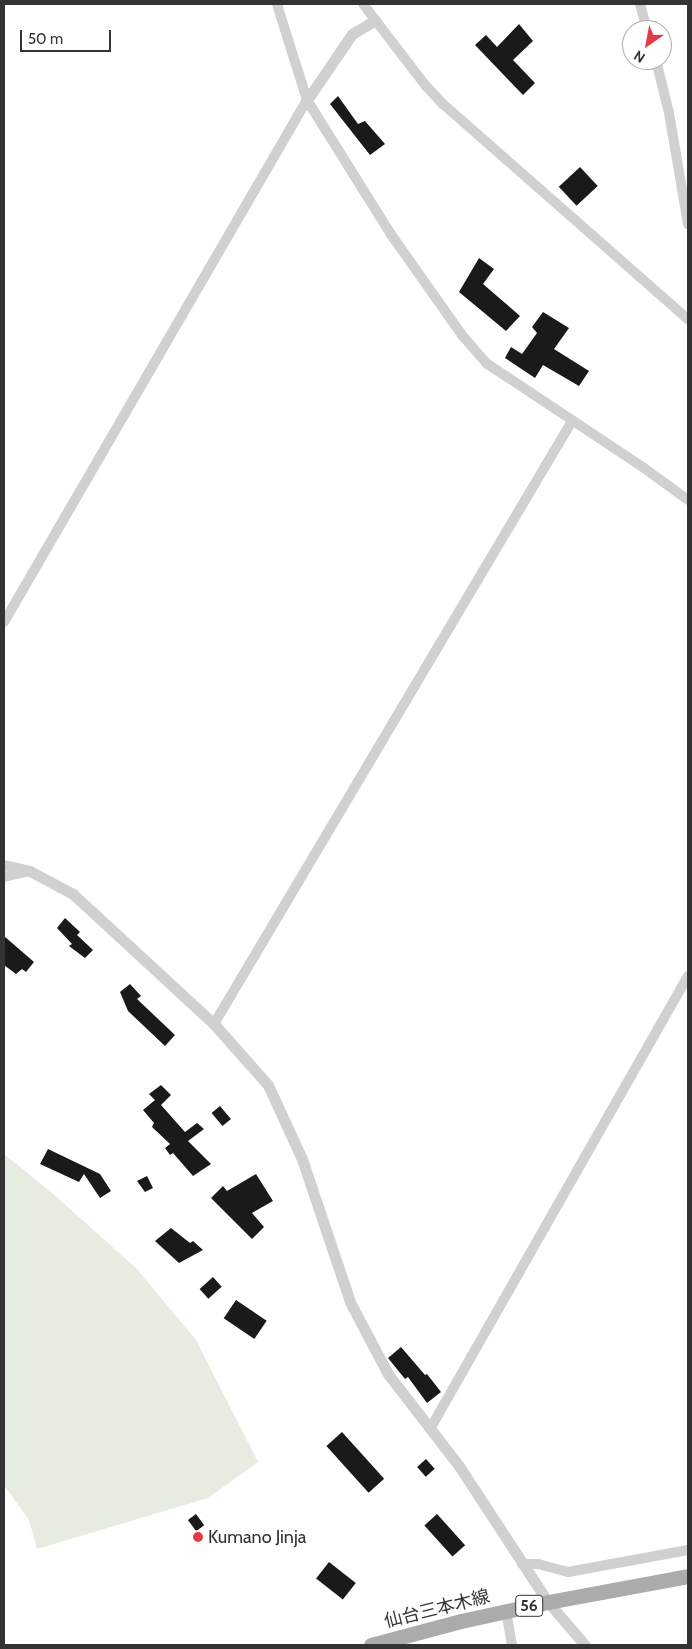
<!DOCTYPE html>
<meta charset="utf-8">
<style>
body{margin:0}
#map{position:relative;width:692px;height:1649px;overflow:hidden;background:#fff;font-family:Cabin,"Noto Sans JP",sans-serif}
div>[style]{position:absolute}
.green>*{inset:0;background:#e6ecdf}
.building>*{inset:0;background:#1a1a1a;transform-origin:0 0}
.minor>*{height:10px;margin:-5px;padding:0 5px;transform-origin:5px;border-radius:5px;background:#d0d0d0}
.tertiary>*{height:11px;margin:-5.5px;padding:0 5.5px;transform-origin:5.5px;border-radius:5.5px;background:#d0d0d0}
.primary>*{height:15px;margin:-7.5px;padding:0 7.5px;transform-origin:7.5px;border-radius:7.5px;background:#ababab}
.dots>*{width:14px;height:14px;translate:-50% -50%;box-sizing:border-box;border:2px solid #fff;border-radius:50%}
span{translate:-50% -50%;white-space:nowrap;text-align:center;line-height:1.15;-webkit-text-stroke:5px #fff;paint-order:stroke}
.shield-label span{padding:1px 4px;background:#fff;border:1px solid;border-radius:4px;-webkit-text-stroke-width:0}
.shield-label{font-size:16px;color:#333;font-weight:700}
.poi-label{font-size:18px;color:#333}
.left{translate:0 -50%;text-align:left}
.street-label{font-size:18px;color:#333}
.frame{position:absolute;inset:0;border:5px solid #333;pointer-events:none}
.north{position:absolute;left:622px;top:20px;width:50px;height:50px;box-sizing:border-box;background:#fff;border:1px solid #adadad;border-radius:50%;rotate:213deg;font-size:14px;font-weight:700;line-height:20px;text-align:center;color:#333}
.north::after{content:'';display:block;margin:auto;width:18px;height:22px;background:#e63946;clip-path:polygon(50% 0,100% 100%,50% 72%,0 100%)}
.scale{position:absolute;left:20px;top:30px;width:91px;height:22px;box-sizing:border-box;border:2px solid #333;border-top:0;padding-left:6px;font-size:15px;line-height:18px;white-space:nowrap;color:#333;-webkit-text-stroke:4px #fff;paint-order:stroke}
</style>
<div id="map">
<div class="green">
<div style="clip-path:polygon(4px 1154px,52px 1193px,136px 1268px,196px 1340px,258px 1462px,208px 1498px,37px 1549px,29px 1520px,4px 1485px)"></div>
</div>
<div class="building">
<div style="clip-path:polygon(519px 24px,533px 41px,513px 60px,535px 83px,523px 95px,475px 45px,486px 35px,497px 47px)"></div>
<div style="clip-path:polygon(338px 96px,358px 124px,365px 121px,385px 144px,370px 155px,330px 104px)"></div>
<div style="left:580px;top:167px;width:26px;height:29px;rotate:47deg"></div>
<div style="clip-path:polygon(479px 258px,494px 269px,483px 284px,520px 316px,506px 331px,459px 292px)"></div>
<div style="clip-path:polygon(543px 312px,569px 328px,554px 349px,589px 371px,579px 386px,543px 365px,535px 378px,505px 358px,511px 347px,522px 354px,537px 333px,532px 327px)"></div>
<div style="clip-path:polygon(65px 918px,80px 932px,77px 935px,93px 950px,85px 958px,69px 946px,72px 944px,57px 928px)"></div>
<div style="clip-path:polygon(4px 936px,34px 962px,26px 972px,22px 969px,16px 974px,4px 965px)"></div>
<div style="clip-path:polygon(130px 984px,141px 996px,137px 999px,175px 1035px,165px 1046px,128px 1011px,120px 992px)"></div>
<div style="clip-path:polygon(161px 1085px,171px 1095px,161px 1105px,185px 1132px,197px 1123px,204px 1129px,188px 1141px,211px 1164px,193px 1176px,173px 1153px,170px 1155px,165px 1148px,170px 1144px,152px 1127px,154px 1123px,143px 1110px,155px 1100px,149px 1094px)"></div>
<div style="left:220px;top:1106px;width:17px;height:11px;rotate:50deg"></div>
<div style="clip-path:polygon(48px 1149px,100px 1174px,111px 1191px,100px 1198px,84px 1174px,79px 1182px,40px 1164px)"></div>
<div style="clip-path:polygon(256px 1174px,273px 1201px,252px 1213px,264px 1227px,252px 1239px,211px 1198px,223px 1186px,227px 1191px)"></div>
<div style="clip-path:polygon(147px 1176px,153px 1188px,145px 1192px,137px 1181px)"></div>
<div style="clip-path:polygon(171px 1228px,190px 1243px,193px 1241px,203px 1250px,179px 1263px,155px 1241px)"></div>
<div style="left:213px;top:1277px;width:13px;height:18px;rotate:48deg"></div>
<div style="left:236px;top:1300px;width:37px;height:22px;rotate:34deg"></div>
<div style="clip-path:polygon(401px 1347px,425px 1375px,427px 1374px,441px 1392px,427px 1403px,408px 1377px,405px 1379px,388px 1358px)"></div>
<div style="left:342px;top:1432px;width:63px;height:21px;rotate:48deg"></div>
<div style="left:426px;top:1459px;width:13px;height:12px;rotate:48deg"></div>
<div style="left:196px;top:1514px;width:14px;height:10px;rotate:54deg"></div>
<div style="left:437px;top:1514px;width:42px;height:17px;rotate:48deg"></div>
<div style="left:329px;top:1562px;width:34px;height:21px;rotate:38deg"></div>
</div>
<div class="minor">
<div style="left:363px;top:4px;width:103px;rotate:52.5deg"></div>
<div style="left:426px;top:86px;width:25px;rotate:47deg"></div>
<div style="left:443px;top:104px;width:326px;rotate:41.3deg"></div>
<div style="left:640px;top:4px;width:27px;rotate:75deg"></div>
<div style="left:656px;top:60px;width:55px;rotate:76.2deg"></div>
<div style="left:669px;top:113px;width:113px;rotate:80.3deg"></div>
<div style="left:307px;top:100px;width:157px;rotate:58deg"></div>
<div style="left:390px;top:233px;width:125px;rotate:54.8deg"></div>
<div style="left:462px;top:335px;width:37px;rotate:49deg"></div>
<div style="left:486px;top:363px;width:190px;rotate:33.6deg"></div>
<div style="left:644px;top:468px;width:54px;rotate:36deg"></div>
<div style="left:4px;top:622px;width:604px;rotate:-59.87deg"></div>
<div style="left:307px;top:100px;width:101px;rotate:-107.4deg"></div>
<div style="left:4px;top:877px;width:26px;rotate:-13deg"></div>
<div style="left:214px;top:1024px;width:701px;rotate:-59.3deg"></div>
<div style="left:430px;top:1429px;width:521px;rotate:-60.34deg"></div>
<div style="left:522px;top:1564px;width:16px"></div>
<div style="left:538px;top:1564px;width:31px;rotate:15deg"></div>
<div style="left:568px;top:1572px;width:122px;rotate:-10.4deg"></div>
<div style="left:506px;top:1611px;width:35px;rotate:80deg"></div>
</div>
<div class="tertiary">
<div style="left:307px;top:100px;width:80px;rotate:-55.7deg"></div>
<div style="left:352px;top:34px;width:27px;rotate:-31deg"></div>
<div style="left:4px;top:865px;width:27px;rotate:13deg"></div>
<div style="left:30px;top:871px;width:49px;rotate:28.1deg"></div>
<div style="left:73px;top:894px;width:192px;rotate:42.7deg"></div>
<div style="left:214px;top:1024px;width:81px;rotate:48.5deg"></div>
<div style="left:268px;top:1085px;width:81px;rotate:65.3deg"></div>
<div style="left:302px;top:1159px;width:151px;rotate:71.4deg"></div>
<div style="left:350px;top:1302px;width:81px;rotate:62.2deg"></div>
<div style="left:388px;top:1374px;width:116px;rotate:52.3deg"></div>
<div style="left:459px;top:1466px;width:163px;rotate:56.8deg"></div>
<div style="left:548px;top:1602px;width:57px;rotate:49.3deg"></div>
</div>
<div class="primary">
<div style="left:371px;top:1645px;width:93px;rotate:-14.9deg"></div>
<div style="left:461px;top:1621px;width:89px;rotate:-12.3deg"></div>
<div style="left:548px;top:1602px;width:142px;rotate:-10.5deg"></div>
</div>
<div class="dots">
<div style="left:198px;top:1537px;background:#e63946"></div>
</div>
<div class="shield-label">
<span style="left:529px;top:1606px">56</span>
</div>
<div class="poi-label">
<span class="left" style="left:208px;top:1537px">Kumano Jinja</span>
</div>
<div class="street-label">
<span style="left:437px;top:1609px;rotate:-14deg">仙台三本木線</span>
</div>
<div class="frame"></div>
<div class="north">N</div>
<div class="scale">50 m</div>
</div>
